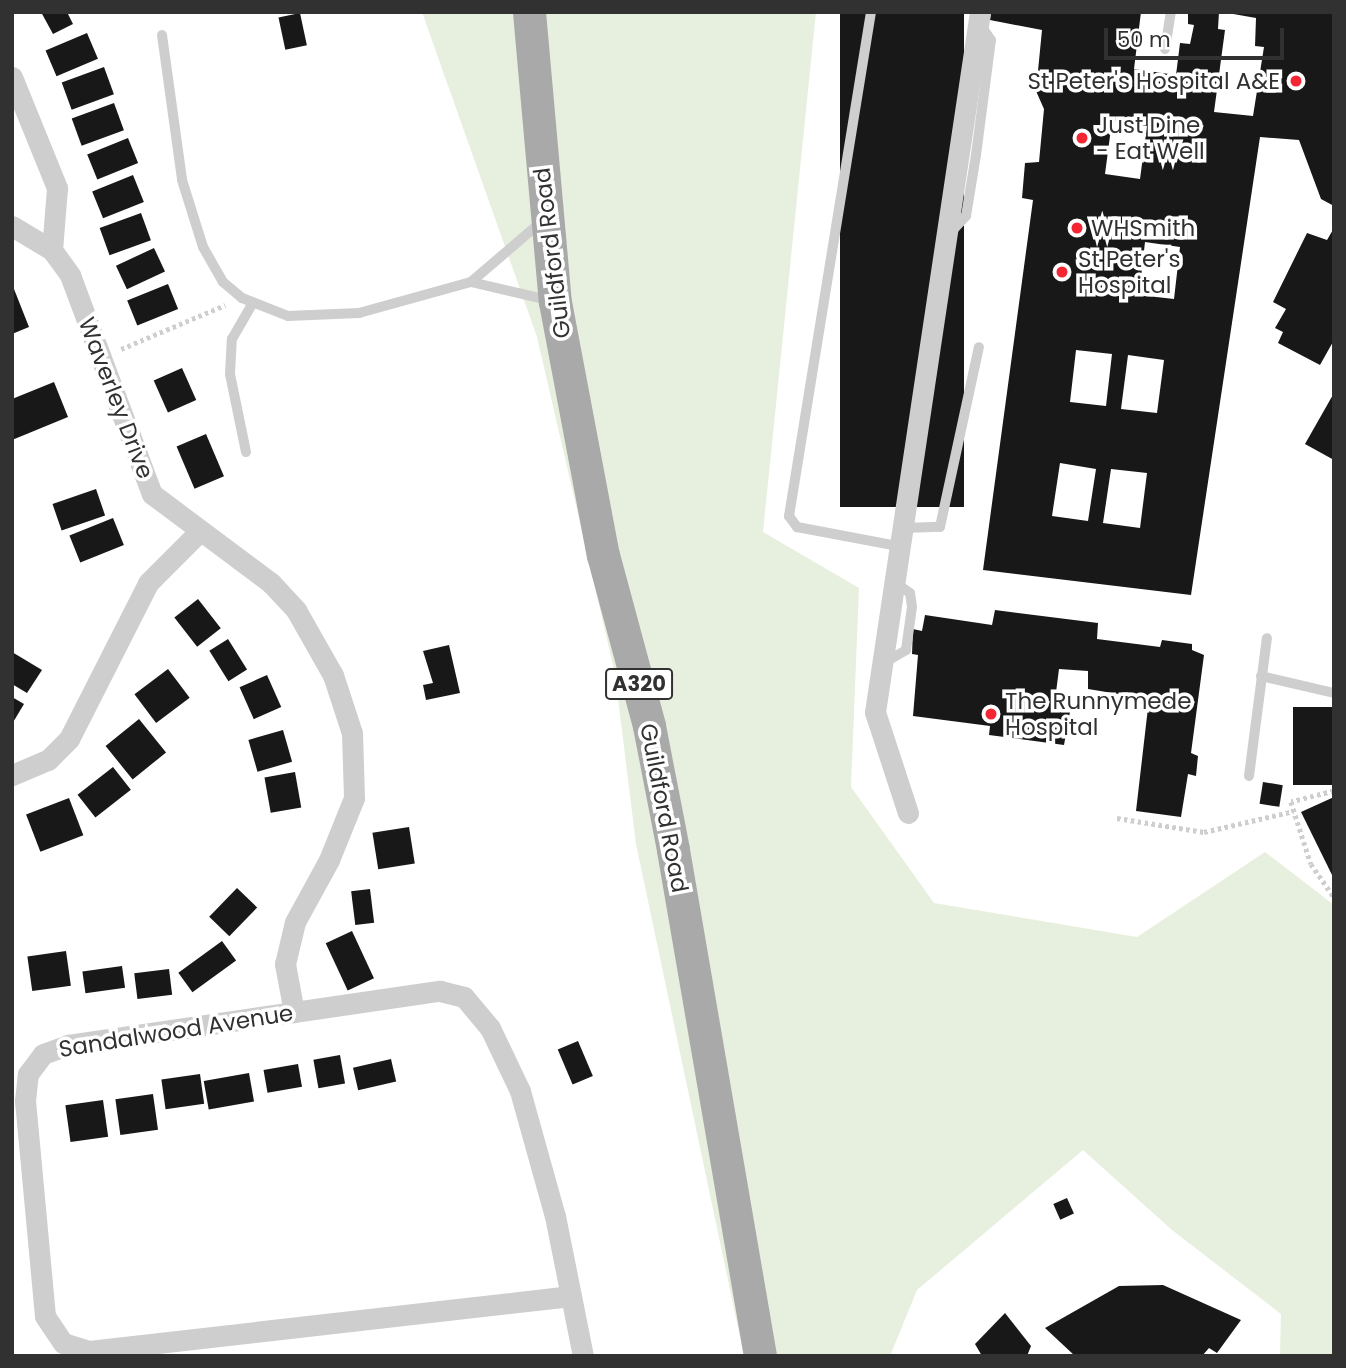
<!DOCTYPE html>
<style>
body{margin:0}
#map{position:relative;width:1346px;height:1368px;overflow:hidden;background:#fff;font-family:Poppins,sans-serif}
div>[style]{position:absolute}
.green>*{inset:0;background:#e7efde}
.building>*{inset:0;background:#181818;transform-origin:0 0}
.path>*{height:4.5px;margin-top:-2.25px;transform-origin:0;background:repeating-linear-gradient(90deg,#cecece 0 3.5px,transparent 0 7px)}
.service>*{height:10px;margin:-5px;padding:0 5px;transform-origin:5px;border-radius:5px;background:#cecece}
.minor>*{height:21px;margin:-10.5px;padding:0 10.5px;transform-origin:10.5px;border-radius:10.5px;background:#cecece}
.primary>*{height:33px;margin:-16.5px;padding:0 16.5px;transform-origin:16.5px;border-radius:16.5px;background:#a9a9a9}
.dots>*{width:19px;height:19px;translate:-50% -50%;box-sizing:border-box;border:4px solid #fff;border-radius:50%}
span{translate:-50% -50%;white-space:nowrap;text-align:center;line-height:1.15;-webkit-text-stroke:7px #fff;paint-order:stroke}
.shield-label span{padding:2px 5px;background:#fff;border:2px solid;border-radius:5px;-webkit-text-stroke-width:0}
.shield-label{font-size:21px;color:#313131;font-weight:700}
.poi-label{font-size:23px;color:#313131}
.right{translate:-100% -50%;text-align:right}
.left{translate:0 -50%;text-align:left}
.street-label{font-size:23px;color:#313131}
.frame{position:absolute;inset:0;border:14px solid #313131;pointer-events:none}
.scale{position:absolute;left:1104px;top:28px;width:180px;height:32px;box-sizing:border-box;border:4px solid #313131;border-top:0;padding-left:9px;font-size:21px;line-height:24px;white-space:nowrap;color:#313131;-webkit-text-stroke:5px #fff;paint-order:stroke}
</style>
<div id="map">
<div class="green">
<div style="clip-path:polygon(422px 12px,816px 12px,763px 532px,859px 588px,851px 787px,934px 903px,1137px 937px,1265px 852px,1334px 905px,1334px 1356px,1280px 1356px,1281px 1314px,1172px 1230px,1083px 1150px,917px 1290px,890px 1356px,744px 1356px,636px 844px,615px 674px,537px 337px)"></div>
</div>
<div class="building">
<div style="clip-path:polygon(41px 12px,67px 12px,73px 24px,53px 34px)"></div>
<div style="left:840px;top:12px;width:124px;height:495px"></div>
<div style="clip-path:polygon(evenodd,991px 12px,1141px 12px,1134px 69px,1176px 75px,1180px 43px,1190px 44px,1194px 25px,1188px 24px,1188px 12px,1219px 12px,1218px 29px,1225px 30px,1214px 112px,1253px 116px,1264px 47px,1255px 46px,1256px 18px,1222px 12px,1334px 12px,1334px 206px,1321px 199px,1299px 140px,1260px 137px,1191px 595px,983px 570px,1033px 200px,1022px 198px,1025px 163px,1039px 162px,1044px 109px,1036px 91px,1042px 30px,990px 20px,991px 12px,1112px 121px,1147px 126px,1140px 179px,1105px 174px,1112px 121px,991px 12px,1145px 242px,1180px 247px,1174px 299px,1139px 295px,1145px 242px,991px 12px,1076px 350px,1112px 354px,1106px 406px,1070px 402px,1076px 350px,991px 12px,1128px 355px,1164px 360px,1157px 413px,1121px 409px,1128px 355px,991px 12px,1060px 463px,1096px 469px,1088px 521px,1052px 516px,1060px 463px,991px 12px,1111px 469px,1147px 473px,1140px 528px,1103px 523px,1111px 469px)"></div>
<div style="left:300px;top:13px;width:33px;height:22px;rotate:78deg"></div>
<div style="left:87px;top:33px;width:28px;height:45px;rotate:67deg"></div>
<div style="left:104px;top:67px;width:29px;height:45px;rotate:70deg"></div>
<div style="left:114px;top:103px;width:29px;height:45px;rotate:70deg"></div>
<div style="left:128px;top:138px;width:27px;height:44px;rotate:68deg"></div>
<div style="left:133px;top:175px;width:29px;height:44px;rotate:68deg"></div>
<div style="left:141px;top:213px;width:29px;height:44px;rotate:70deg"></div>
<div style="clip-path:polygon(1334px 228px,1334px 340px,1320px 365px,1278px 343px,1283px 332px,1275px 328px,1286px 309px,1273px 302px,1307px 233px,1327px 240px)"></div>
<div style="left:154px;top:248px;width:26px;height:42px;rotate:65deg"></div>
<div style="clip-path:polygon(12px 284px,29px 327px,12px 334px)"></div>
<div style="left:168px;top:284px;width:27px;height:44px;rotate:68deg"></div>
<div style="left:182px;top:368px;width:35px;height:31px;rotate:66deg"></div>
<div style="clip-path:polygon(54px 382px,68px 417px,12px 440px,12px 399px)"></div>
<div style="clip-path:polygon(1334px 393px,1334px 460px,1305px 444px)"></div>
<div style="left:206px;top:434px;width:46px;height:32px;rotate:67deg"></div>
<div style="left:96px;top:489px;width:28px;height:46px;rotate:71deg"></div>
<div style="left:113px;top:518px;width:29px;height:47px;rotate:68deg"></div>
<div style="left:198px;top:599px;width:37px;height:30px;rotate:52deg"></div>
<div style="clip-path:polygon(995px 610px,1098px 623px,1097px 639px,1160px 647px,1162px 640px,1192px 644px,1192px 650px,1204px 655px,1191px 753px,1198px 756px,1196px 776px,1188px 774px,1181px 817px,1136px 811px,1149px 699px,1088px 689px,1088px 671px,1059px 669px,1054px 708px,1070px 712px,1064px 745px,989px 735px,990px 726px,913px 716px,918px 655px,912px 654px,913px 629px,922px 631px,925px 615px,992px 625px)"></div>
<div style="left:228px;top:639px;width:36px;height:22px;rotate:58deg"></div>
<div style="clip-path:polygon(449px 645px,460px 693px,426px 700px,423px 685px,433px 683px,423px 651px)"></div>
<div style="clip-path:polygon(12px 652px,42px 670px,27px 693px,12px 684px)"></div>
<div style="left:168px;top:669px;width:36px;height:42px;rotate:53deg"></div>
<div style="left:267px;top:675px;width:35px;height:30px;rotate:66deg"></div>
<div style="clip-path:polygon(12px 697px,24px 704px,12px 724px)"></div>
<div style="left:1334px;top:707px;width:78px;height:41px;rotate:90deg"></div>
<div style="left:139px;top:719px;width:43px;height:43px;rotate:51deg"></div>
<div style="left:283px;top:730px;width:33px;height:36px;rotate:74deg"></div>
<div style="left:113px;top:767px;width:29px;height:45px;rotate:52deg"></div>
<div style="left:295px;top:772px;width:36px;height:31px;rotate:80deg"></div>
<div style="left:1263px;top:782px;width:20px;height:22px;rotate:9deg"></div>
<div style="clip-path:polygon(1334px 797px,1334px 879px,1301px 812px)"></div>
<div style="left:69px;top:798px;width:40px;height:46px;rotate:69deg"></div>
<div style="left:409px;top:827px;width:37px;height:37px;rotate:81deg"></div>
<div style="left:237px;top:888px;width:28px;height:40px;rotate:44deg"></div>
<div style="left:370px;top:889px;width:34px;height:19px;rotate:83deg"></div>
<div style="left:352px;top:931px;width:52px;height:29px;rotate:65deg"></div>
<div style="left:222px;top:941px;width:24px;height:54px;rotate:54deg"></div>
<div style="left:66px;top:951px;width:35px;height:39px;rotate:82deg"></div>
<div style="left:122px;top:966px;width:22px;height:40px;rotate:82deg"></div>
<div style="left:169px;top:969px;width:26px;height:35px;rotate:83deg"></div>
<div style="left:578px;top:1041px;width:38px;height:22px;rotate:67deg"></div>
<div style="left:340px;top:1055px;width:29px;height:27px;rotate:80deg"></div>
<div style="left:391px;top:1059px;width:23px;height:39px;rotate:77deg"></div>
<div style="left:298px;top:1064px;width:23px;height:35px;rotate:80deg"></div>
<div style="left:249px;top:1073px;width:29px;height:46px;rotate:80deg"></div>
<div style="left:200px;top:1074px;width:30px;height:39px;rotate:82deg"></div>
<div style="left:153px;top:1094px;width:36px;height:38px;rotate:82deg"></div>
<div style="left:103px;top:1100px;width:37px;height:38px;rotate:82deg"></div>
<div style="left:1067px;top:1198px;width:17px;height:15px;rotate:66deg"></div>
<div style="clip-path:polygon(1163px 1285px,1241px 1320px,1217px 1353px,1209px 1348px,1202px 1356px,1075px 1356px,1045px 1328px,1119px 1286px)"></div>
<div style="clip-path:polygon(1005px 1313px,1031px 1346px,1027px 1356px,982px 1356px,975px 1344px)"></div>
</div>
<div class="path">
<div style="left:121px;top:349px;width:113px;rotate:-22.9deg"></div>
<div style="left:1334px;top:791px;width:44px;rotate:165.7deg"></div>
<div style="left:1291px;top:802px;width:65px;rotate:72.1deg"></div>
<div style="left:1311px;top:864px;width:40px;rotate:55.1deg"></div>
<div style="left:1117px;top:818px;width:88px;rotate:9.1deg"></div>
<div style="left:1204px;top:832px;width:92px;rotate:-13.1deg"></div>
</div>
<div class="service">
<div style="left:871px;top:12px;width:511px;rotate:99.24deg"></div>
<div style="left:789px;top:516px;width:14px;rotate:54deg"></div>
<div style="left:797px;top:527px;width:103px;rotate:10.7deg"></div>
<div style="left:162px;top:35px;width:146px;rotate:82.1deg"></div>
<div style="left:182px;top:180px;width:70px;rotate:72.6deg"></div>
<div style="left:203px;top:247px;width:40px;rotate:60.3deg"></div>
<div style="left:223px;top:282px;width:25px;rotate:40deg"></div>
<div style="left:242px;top:298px;width:49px;rotate:21.4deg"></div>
<div style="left:288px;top:316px;width:71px;rotate:-2.4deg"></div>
<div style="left:359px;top:313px;width:116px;rotate:-15.5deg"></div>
<div style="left:1165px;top:49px;width:37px;rotate:-81deg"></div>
<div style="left:541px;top:222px;width:92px;rotate:139.4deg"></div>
<div style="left:471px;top:282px;width:83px;rotate:13.2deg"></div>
<div style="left:949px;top:234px;width:25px;rotate:-47deg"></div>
<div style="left:966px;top:216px;width:62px;rotate:-80.7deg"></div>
<div style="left:976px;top:155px;width:116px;rotate:-82.6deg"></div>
<div style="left:991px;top:40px;width:19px;rotate:-125deg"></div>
<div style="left:246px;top:452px;width:80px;rotate:-101.6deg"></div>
<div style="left:230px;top:374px;width:35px;rotate:-87deg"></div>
<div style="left:232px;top:339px;width:39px;rotate:-60deg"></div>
<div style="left:904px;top:528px;width:36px;rotate:-2deg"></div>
<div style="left:940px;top:527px;width:184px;rotate:-77.8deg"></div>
<div style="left:882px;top:664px;width:28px;rotate:-30deg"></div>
<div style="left:906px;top:650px;width:43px;rotate:-82.1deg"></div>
<div style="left:912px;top:607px;width:14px;rotate:-98deg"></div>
<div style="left:910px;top:593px;width:19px;rotate:-145deg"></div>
<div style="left:1261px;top:676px;width:75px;rotate:13.1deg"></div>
<div style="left:1249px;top:776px;width:139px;rotate:-82.6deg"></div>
</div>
<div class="minor">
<div style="left:12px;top:77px;width:120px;rotate:67.9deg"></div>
<div style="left:57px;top:188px;width:62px;rotate:94.6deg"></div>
<div style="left:12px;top:226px;width:47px;rotate:31deg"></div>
<div style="left:52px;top:250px;width:31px;rotate:54deg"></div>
<div style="left:70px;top:275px;width:234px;rotate:69.5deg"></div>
<div style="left:152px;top:494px;width:149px;rotate:36.8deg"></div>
<div style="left:271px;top:583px;width:37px;rotate:47deg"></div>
<div style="left:296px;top:610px;width:75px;rotate:60.4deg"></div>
<div style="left:333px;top:675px;width:61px;rotate:71.9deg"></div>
<div style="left:352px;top:733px;width:65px;rotate:88.2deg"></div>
<div style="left:354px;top:798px;width:67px;rotate:112deg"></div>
<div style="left:329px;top:860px;width:71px;rotate:118.7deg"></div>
<div style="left:295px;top:922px;width:43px;rotate:103.4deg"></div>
<div style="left:285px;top:964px;width:49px;rotate:79.4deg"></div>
<div style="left:12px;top:775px;width:39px;rotate:-23deg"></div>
<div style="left:48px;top:760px;width:30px;rotate:-45deg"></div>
<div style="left:69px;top:739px;width:175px;rotate:-63.1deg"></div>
<div style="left:148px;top:583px;width:71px;rotate:-45deg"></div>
<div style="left:908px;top:813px;width:106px;rotate:-108.1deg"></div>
<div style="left:875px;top:712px;width:708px;rotate:-81.47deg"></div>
<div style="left:571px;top:1296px;width:485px;rotate:173.5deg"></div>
<div style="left:89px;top:1351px;width:27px;rotate:-163deg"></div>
<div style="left:63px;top:1343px;width:32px;rotate:-124deg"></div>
<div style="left:45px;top:1316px;width:216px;rotate:-95.3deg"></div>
<div style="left:25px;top:1101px;width:27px;rotate:-84deg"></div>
<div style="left:28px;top:1074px;width:25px;rotate:-53deg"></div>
<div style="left:43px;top:1054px;width:27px;rotate:-20deg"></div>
<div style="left:68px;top:1045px;width:376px;rotate:-8.3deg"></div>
<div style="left:440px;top:991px;width:25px;rotate:14deg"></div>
<div style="left:464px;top:997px;width:40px;rotate:50deg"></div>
<div style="left:490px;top:1028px;width:70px;rotate:64.5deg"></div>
<div style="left:520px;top:1091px;width:130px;rotate:74.4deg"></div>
<div style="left:555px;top:1216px;width:143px;rotate:78.7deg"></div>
</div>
<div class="primary">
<div style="left:529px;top:12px;width:291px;rotate:84.9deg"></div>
<div style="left:555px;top:302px;width:258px;rotate:79.3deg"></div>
<div style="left:603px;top:555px;width:177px;rotate:74.9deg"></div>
<div style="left:649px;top:726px;width:126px;rotate:79deg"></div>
<div style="left:673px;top:850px;width:513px;rotate:80.24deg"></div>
</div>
<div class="dots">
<div style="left:1296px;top:81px;background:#f42634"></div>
<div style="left:1082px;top:138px;background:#f42634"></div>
<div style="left:1077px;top:228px;background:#f42634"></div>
<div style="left:1062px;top:272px;background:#f42634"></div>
<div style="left:991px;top:714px;background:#f42634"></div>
</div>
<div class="shield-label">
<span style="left:639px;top:684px">A320</span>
</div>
<div class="poi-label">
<span class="right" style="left:1280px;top:81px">St Peter's Hospital A&amp;E</span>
<span class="left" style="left:1096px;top:138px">Just Dine<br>- Eat Well</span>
<span class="left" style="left:1091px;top:228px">WHSmith</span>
<span class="left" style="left:1078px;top:272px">St Peter's<br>Hospital</span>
<span class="left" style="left:1005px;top:714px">The Runnymede<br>Hospital</span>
</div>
<div class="street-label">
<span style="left:552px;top:253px;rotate:-97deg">Guildford Road</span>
<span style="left:116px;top:398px;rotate:69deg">Waverley Drive</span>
<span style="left:664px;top:808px;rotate:79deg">Guildford Road</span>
<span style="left:176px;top:1031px;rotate:-9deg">Sandalwood Avenue</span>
</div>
<div class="frame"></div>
<div class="scale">50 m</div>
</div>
